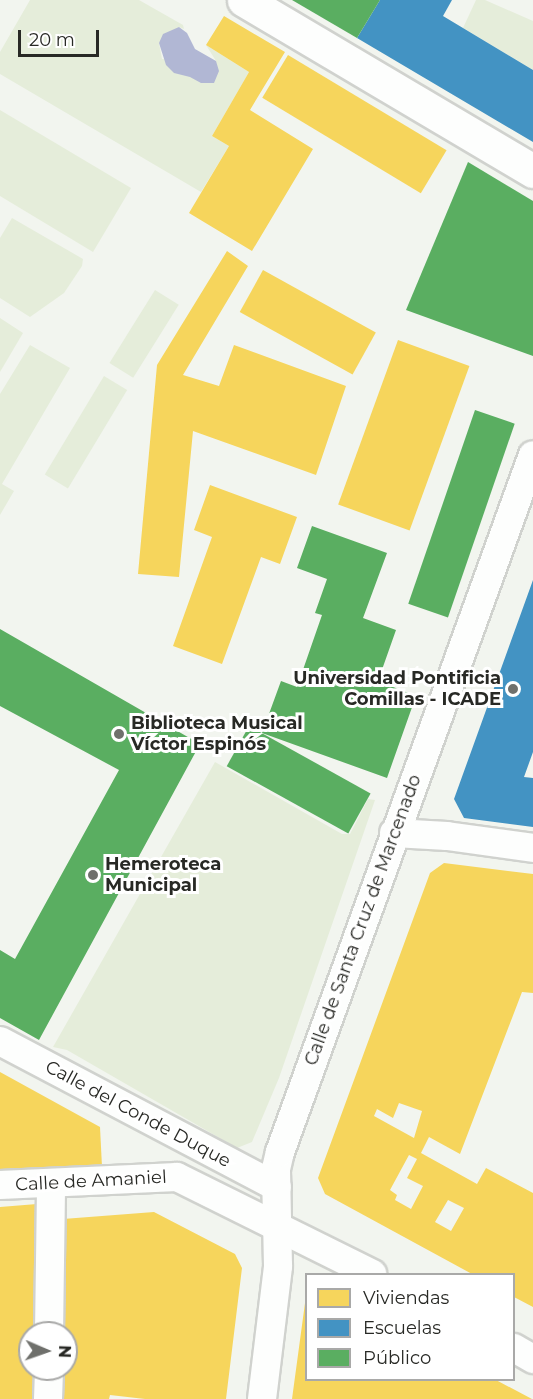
<!DOCTYPE html>
<meta charset="utf-8">
<style>
body{margin:0}
#map{position:relative;width:533px;height:1399px;overflow:hidden;background:#f2f5ef;font-family:Montserrat,sans-serif}
div>[style]{position:absolute}
.green>*{inset:0;background:#e5edda;transform-origin:0 0}
.water>*{inset:0;background:#b1b7d4}
.homes>*{inset:0;background:#f6d55c;transform-origin:0 0}
.schools>*{inset:0;background:#4393c3}
.public>*{inset:0;background:#5aae61;transform-origin:0 0}
.roads{filter:drop-shadow(2px 0 #d0d2ce) drop-shadow(-2px 0 #d0d2ce) drop-shadow(0 2px #d0d2ce) drop-shadow(0 -2px #d0d2ce)}
.minor>*{height:28px;margin:-14px;padding:0 14px;transform-origin:14px;border-radius:14px;background:#fdfefd}
.tertiary>*{height:33px;margin:-16.5px;padding:0 16.5px;transform-origin:16.5px;border-radius:16.5px;background:#fdfefd}
.dots>*{width:16px;height:16px;translate:-50% -50%;box-sizing:border-box;border:3px solid #fff;border-radius:50%}
span{translate:-50% -50%;white-space:nowrap;text-align:center;line-height:1.15;-webkit-text-stroke:6px #fff;paint-order:stroke}
.poi-label{font-size:18px;color:#282925;font-weight:700}
.right{translate:-100% -50%;text-align:right}
.left{translate:0 -50%;text-align:left}
.street-label{font-size:18px;color:#282925}
.legend{position:absolute;left:305px;top:1273px;width:210px;height:108px;box-sizing:border-box;background:#fff;border:2px solid #a9a9a8;margin:0;padding:8px 10px;list-style:none;font-size:18px;color:#282925}
.legend li{display:flex;align-items:center;gap:12px;height:30px}
.legend b{width:30px;border:2px solid #a9a9a8}
.north{position:absolute;left:18px;top:1321px;width:60px;height:60px;box-sizing:border-box;background:#fff;border:2px solid #a9a9a8;border-radius:50%;rotate:92deg;font-size:16px;font-weight:700;line-height:24px;text-align:center;color:#282925}
.north::after{content:'';display:block;margin:auto;width:21px;height:27px;background:#6f706c;clip-path:polygon(50% 0,100% 100%,50% 72%,0 100%)}
.scale{position:absolute;left:18px;top:30px;width:81px;height:27px;box-sizing:border-box;border:3px solid #282925;border-top:0;padding-left:8px;font-size:18px;line-height:21px;white-space:nowrap;color:#282925;-webkit-text-stroke:4px #fff;paint-order:stroke}
</style>
<div id="map">
<div class="green">
<div style="clip-path:polygon(30px 0,139px 0,183px 25px,184px 29px,179px 27px,159px 43px,162px 59px,216px 61px,206px 45px,249px 72px,212px 136px,229px 146px,201px 192px,0 74px,0 52px)"></div>
<div style="clip-path:polygon(476px 0,485px 0,533px 21px,533px 70px,463px 28px)"></div>
<div style="clip-path:polygon(0 110px,131px 188px,93px 252px,0 196px)"></div>
<div style="clip-path:polygon(12px 218px,83px 259px,82px 266px,64px 293px,30px 317px,0 298px,0 238px)"></div>
<div style="left:155px;top:290px;width:28px;height:86px;rotate:32deg"></div>
<div style="clip-path:polygon(0 318px,23px 333px,0 372px)"></div>
<div style="clip-path:polygon(30px 345px,70px 368px,2px 484px,14px 491px,0 515px,0 394px)"></div>
<div style="left:104px;top:376px;width:27px;height:115px;rotate:31deg"></div>
<div style="clip-path:polygon(215px 762px,342px 834px,350px 834px,368px 799px,375px 800px,279px 1078px,252px 1142px,237px 1148px,67px 1050px,53px 1047px)"></div>
</div>
<div class="water">
<div style="clip-path:polygon(179px 27px,187px 33px,195px 49px,216px 61px,219px 71px,214px 83px,201px 83px,190px 77px,174px 73px,166px 65px,159px 43px,163px 34px)"></div>
</div>
<div class="homes">
<div style="clip-path:polygon(224px 16px,285px 52px,250px 110px,313px 149px,252px 251px,189px 213px,229px 146px,212px 136px,249px 72px,206px 45px)"></div>
<div style="left:288px;top:55px;width:185px;height:50px;rotate:31deg"></div>
<div style="clip-path:polygon(227px 251px,248px 266px,183px 375px,219px 386px,234px 345px,346px 386px,316px 475px,193px 431px,179px 577px,138px 574px,157px 365px)"></div>
<div style="left:263px;top:270px;width:129px;height:48px;rotate:29deg"></div>
<div style="left:398px;top:340px;width:76px;height:175px;rotate:20deg"></div>
<div style="clip-path:polygon(210px 485px,297px 517px,280px 564px,261px 557px,222px 664px,173px 646px,212px 537px,194px 530px)"></div>
<div style="clip-path:polygon(evenodd,444px 863px,533px 874px,533px 993px,522px 992px,460px 1154px,429px 1137px,421px 1153px,477px 1184px,486px 1168px,533px 1193px,533px 1307px,514px 1297px,514px 1274px,472px 1274px,325px 1194px,318px 1178px,430px 873px,444px 863px,399px 1103px,422px 1111px,414px 1138px,374px 1116px,377px 1109px,393px 1118px,399px 1103px,444px 863px,409px 1155px,417px 1159px,407px 1178px,423px 1186px,411px 1209px,395px 1200px,397px 1195px,390px 1190px,409px 1155px,444px 863px,448px 1200px,464px 1208px,451px 1231px,435px 1222px,448px 1200px)"></div>
<div style="clip-path:polygon(0 1072px,100px 1127px,102px 1167px,0 1172px)"></div>
<div style="clip-path:polygon(37px 1204px,36px 1333px,30px 1333px,30px 1369px,35px 1369px,35px 1399px,0 1399px,0 1207px)"></div>
<div style="clip-path:polygon(154px 1212px,235px 1254px,242px 1268px,226px 1399px,145px 1399px,110px 1395px,109px 1399px,60px 1399px,61px 1369px,66px 1369px,66px 1333px,61px 1333px,63px 1219px)"></div>
<div style="clip-path:polygon(305px 1303px,306px 1380px,496px 1380px,532px 1399px,292px 1399px)"></div>
</div>
<div class="schools">
<div style="clip-path:polygon(380px 0,452px 0,443px 16px,533px 70px,533px 142px,357px 38px)"></div>
<div style="clip-path:polygon(533px 580px,533px 752px,524px 777px,533px 778px,533px 827px,464px 818px,454px 799px)"></div>
</div>
<div class="public">
<div style="clip-path:polygon(292px 0,380px 0,357px 38px)"></div>
<div style="clip-path:polygon(468px 162px,533px 201px,533px 356px,406px 310px)"></div>
<div style="left:475px;top:410px;width:42px;height:205px;rotate:19deg"></div>
<div style="clip-path:polygon(312px 526px,387px 553px,363px 618px,396px 630px,378px 681px,416px 696px,387px 778px,262px 733px,281px 681px,297px 687px,322px 615px,315px 613px,327px 579px,297px 568px)"></div>
<div style="clip-path:polygon(0 629px,200px 744px,39px 1040px,0 1018px,0 950px,15px 959px,119px 770px,0 706px)"></div>
<div style="left:249px;top:726px;width:139px;height:46px;rotate:29deg"></div>
</div>
<div class="roads">
<div class="minor">
<div style="left:394px;top:833px;width:53px;rotate:3.2deg"></div>
<div style="left:447px;top:836px;width:87px;rotate:7.9deg"></div>
<div style="left:0;top:1041px;width:313px;rotate:27.8deg"></div>
<div style="left:0;top:1185px;width:177px;rotate:-2.6deg"></div>
<div style="left:177px;top:1177px;width:218px;rotate:26.4deg"></div>
<div style="left:49px;top:1333px;width:150px;rotate:-89.2deg"></div>
<div style="left:514px;top:1348px;width:22px;rotate:30deg"></div>
<div style="left:48px;top:1399px;width:30px;rotate:-88deg"></div>
<div style="left:262px;top:1399px;width:134px;rotate:-83.1deg"></div>
<div style="left:278px;top:1266px;width:97px;rotate:-91.2deg"></div>
<div style="left:276px;top:1169px;width:17px;rotate:-77deg"></div>
<div style="left:280px;top:1152px;width:741px;rotate:-70.05deg"></div>
</div>
<div class="tertiary">
<div style="left:244px;top:0;width:336px;rotate:30.6deg"></div>
</div>
</div>
<div class="dots">
<div style="left:513px;top:689px;background:#6f706c"></div>
<div style="left:119px;top:734px;background:#6f706c"></div>
<div style="left:93px;top:875px;background:#6f706c"></div>
</div>
<div class="poi-label">
<span class="right" style="left:501px;top:689px">Universidad Pontificia<br>Comillas - ICADE</span>
<span class="left" style="left:131px;top:734px">Biblioteca Musical<br>Víctor Espinós</span>
<span class="left" style="left:105px;top:875px">Hemeroteca<br>Municipal</span>
</div>
<div class="street-label">
<span style="left:363px;top:920px;rotate:-70deg">Calle de Santa Cruz de Marcenado</span>
<span style="left:138px;top:1114px;rotate:28deg">Calle del Conde Duque</span>
<span style="left:91px;top:1181px;rotate:-3deg">Calle de Amaniel</span>
</div>
<ul class="legend">
<li><b style="height:16px;background:#f6d55c"></b>Viviendas</li>
<li><b style="height:16px;background:#4393c3"></b>Escuelas</li>
<li><b style="height:16px;background:#5aae61"></b>Público</li>
</ul>
<div class="north">N</div>
<div class="scale">20 m</div>
</div>
